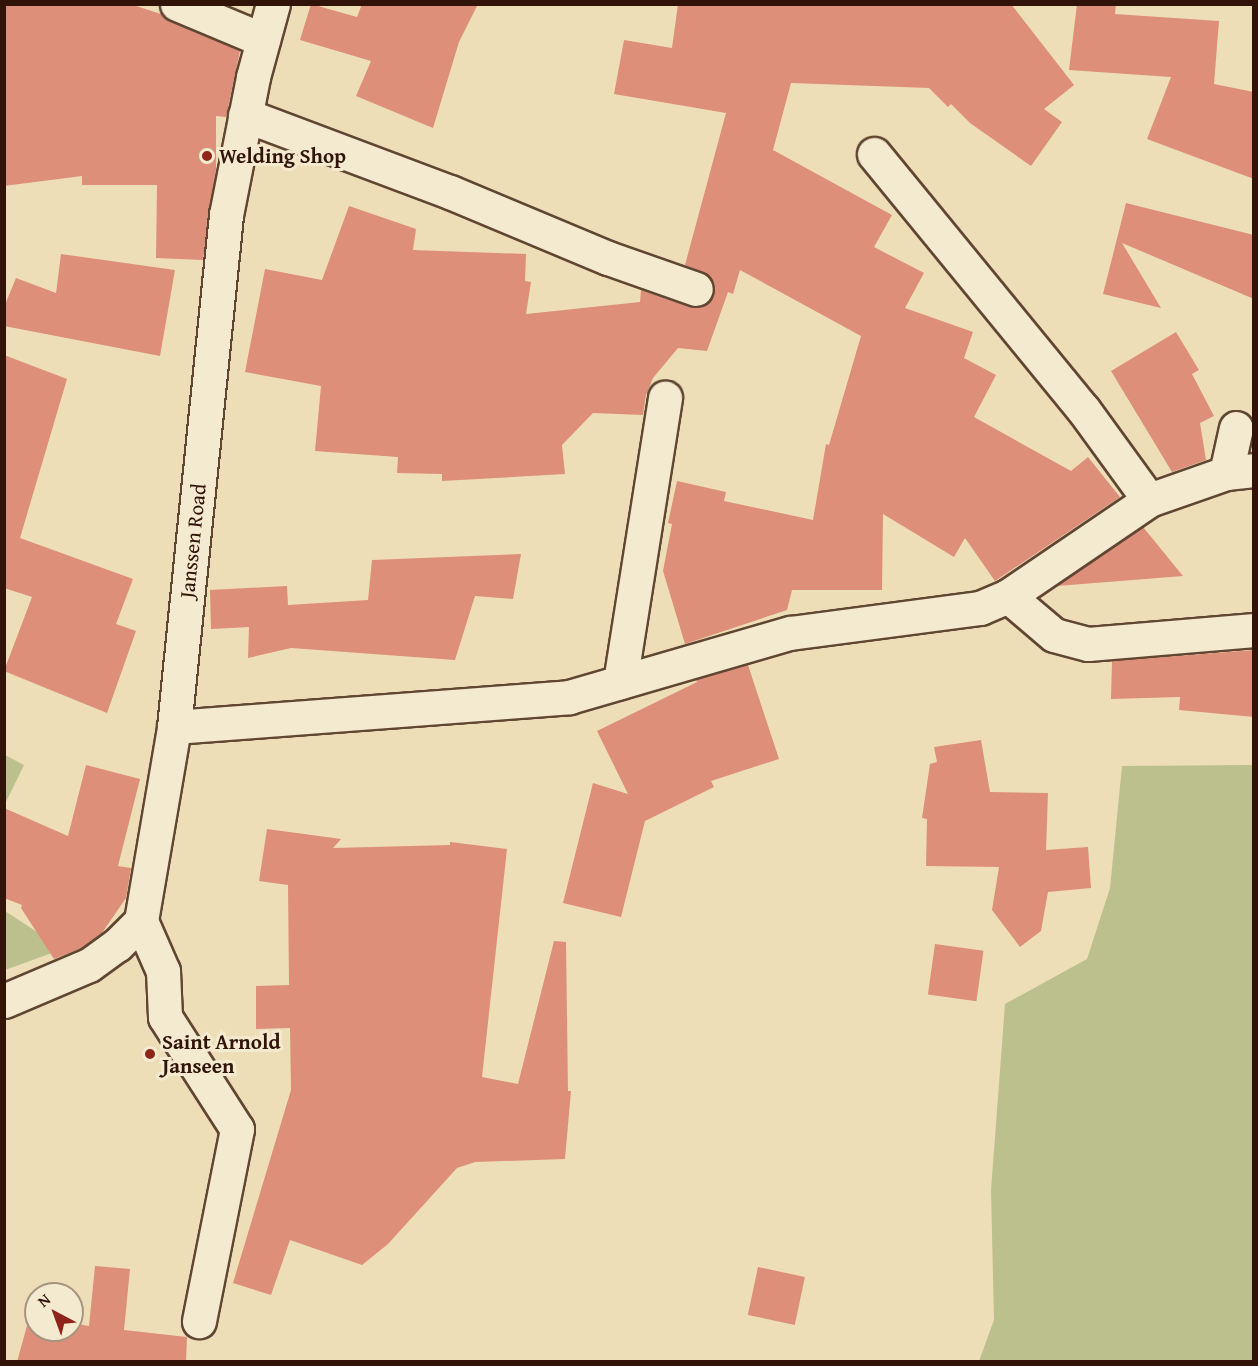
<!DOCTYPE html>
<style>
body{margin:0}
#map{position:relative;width:1258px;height:1366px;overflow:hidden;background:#eedeb7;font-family:"Gentium Book Plus",serif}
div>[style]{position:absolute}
.green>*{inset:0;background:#bbc08c}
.building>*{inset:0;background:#dd8f79;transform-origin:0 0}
.roads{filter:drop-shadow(2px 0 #604633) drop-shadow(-2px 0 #604633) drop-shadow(0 2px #604633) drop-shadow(0 -2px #604633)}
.minor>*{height:33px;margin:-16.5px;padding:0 16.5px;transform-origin:16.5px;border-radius:16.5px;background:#f4ead0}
.dots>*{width:16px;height:16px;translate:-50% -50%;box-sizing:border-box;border:3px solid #f4ead0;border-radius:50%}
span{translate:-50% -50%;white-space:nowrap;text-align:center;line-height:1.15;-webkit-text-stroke:6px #f4ead0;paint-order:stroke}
.poi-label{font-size:21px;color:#311407;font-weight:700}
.left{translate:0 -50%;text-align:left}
.street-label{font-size:21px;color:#311407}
.frame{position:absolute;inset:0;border:6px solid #311407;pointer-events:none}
.north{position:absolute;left:24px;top:1282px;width:60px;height:60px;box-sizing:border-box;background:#f4ead0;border:2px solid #a69480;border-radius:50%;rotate:319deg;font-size:16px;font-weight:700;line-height:24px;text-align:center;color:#311407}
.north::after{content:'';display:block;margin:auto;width:21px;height:27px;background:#8f2418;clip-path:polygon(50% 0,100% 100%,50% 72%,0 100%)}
</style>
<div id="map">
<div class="green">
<div style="clip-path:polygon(5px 755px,24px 765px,5px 804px)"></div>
<div style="clip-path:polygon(1253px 765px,1253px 1361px,979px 1361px,994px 1320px,991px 1190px,1005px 1004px,1087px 959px,1110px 888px,1122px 766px)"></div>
<div style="clip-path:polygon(5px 911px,63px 949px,5px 970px)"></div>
</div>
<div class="building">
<div style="clip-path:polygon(4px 4px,130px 4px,161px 14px,170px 21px,240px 51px,226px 117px,216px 116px,216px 170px,203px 260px,156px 258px,157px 185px,82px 185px,82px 176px,4px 186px)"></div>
<div style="clip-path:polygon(311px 4px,357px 17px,362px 4px,478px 4px,459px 42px,433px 128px,356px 96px,371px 61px,300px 40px)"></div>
<div style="clip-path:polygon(678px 4px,1011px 4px,1074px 85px,1044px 109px,1062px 122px,1031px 166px,970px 123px,951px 104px,948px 107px,929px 88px,791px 83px,773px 150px,892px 215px,874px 247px,924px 273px,905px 308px,973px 332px,964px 358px,996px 375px,974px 417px,1071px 471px,1088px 457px,1120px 497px,995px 581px,965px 538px,954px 557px,883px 514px,882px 590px,792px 590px,787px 610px,685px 644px,663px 571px,672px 524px,668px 523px,677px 481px,726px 492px,724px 501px,813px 520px,826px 444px,829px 445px,861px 336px,740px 270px,733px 294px,728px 292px,707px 351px,678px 348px,653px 378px,646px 395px,643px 415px,593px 413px,562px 445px,565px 474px,442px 481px,442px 474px,397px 473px,398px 457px,315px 451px,321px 386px,245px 372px,265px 269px,322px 280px,349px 206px,416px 229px,413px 250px,526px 254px,525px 281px,531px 282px,526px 314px,640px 302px,641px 290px,690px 307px,700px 307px,709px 303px,714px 295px,714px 286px,711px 277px,685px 265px,726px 113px,614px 94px,624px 40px,672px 48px)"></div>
<div style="clip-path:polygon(1077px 4px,1116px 4px,1115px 14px,1219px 21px,1214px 84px,1254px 92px,1254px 179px,1147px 139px,1171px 77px,1069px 70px)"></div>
<div style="clip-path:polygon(1126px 203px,1254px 235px,1254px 299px,1122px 243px,1161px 308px,1103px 294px)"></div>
<div style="clip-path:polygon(61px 254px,175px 270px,160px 356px,4px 326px,4px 307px,16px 278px,56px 293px)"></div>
<div style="clip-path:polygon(1176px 332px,1199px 370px,1192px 374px,1214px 416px,1200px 423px,1206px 460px,1172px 472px,1111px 371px)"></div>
<div style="clip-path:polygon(4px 355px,67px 379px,20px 538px,133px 579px,116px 624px,136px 631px,107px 713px,4px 671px,32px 597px,4px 588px)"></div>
<div style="clip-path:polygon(1143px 527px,1183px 576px,1057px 586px,1057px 585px)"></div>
<div style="clip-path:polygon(521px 554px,513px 599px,475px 596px,455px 660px,291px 648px,248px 658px,249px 627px,211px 629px,210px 590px,287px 586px,288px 605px,368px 600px,372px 560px)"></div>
<div style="clip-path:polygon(1254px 650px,1254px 717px,1179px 710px,1180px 697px,1111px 699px,1112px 661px)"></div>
<div style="clip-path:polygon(748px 665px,779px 759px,711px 781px,714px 787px,645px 821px,621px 917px,563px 903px,593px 783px,628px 794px,597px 731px,697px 682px,696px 680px)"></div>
<div style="clip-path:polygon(981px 740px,990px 792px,1048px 793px,1046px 850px,1088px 847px,1091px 888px,1048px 892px,1041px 931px,1020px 947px,992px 910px,999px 867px,926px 866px,927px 819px,922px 818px,930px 764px,937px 762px,934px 747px)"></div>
<div style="clip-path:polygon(86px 765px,140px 779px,118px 866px,131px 868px,126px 898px,102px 933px,80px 949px,54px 959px,21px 908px,22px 905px,4px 898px,4px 808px,68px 836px)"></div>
<div style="clip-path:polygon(267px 829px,341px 839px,333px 848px,450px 845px,450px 842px,507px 849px,482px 1077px,518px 1084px,554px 941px,566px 942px,568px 1091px,571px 1091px,565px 1159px,475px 1162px,457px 1168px,388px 1244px,362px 1265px,290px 1240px,271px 1295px,233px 1283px,291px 1090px,290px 1028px,256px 1029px,256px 986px,289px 985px,288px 885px,259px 881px)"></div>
<div style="left:935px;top:944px;width:49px;height:51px;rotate:8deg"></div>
<div style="clip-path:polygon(95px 1266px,130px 1269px,124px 1330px,187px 1337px,186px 1362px,17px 1362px,29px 1318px,36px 1319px,36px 1330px,72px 1330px,72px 1323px,89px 1326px)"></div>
<div style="left:758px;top:1267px;width:48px;height:49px;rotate:12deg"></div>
</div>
<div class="roads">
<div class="minor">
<div style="left:177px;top:4px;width:93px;rotate:22.7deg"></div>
<div style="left:245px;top:115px;width:219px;rotate:20.6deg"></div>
<div style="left:450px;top:192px;width:171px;rotate:22.7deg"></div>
<div style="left:608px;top:258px;width:93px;rotate:19.4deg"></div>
<div style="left:874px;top:154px;width:330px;rotate:50.7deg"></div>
<div style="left:1083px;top:409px;width:112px;rotate:54deg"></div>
<div style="left:1226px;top:473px;width:46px;rotate:-77.5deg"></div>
<div style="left:1008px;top:596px;width:60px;rotate:40.3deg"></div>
<div style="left:1054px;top:635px;width:35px;rotate:15deg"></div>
<div style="left:1088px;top:644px;width:167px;rotate:-4.8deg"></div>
<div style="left:620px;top:682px;width:288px;rotate:-81deg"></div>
<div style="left:174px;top:727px;width:396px;rotate:-4.3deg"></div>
<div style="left:569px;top:697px;width:230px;rotate:-16.2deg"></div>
<div style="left:790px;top:633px;width:192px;rotate:-7.5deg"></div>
<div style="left:980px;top:608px;width:30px;rotate:-23deg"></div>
<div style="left:1008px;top:596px;width:171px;rotate:-34.2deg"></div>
<div style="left:1149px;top:500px;width:82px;rotate:-19.3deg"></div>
<div style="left:1226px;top:473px;width:28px;rotate:-6deg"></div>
<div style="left:141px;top:921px;width:55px;rotate:66.3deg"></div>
<div style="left:163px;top:971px;width:46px;rotate:87.5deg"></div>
<div style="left:165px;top:1017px;width:133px;rotate:57.3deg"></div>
<div style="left:237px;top:1129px;width:196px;rotate:101.2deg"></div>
<div style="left:4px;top:1001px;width:92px;rotate:-23deg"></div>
<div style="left:89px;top:965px;width:34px;rotate:-36deg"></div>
<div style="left:117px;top:945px;width:34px;rotate:-45deg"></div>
<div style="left:141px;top:921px;width:197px;rotate:-80.3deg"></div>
<div style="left:174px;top:727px;width:515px;rotate:-84.2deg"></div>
<div style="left:226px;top:215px;width:141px;rotate:-78.9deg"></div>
<div style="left:253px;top:77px;width:76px;rotate:-74.7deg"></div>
</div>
</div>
<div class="dots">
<div style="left:207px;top:156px;background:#8f2418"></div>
<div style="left:150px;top:1054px;background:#8f2418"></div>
</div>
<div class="poi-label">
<span class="left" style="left:219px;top:156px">Welding Shop</span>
<span class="left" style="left:162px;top:1054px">Saint Arnold<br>Janseen</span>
</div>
<div class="street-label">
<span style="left:193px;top:541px;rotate:-84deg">Janssen Road</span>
</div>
<div class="frame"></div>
<div class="north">N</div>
</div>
